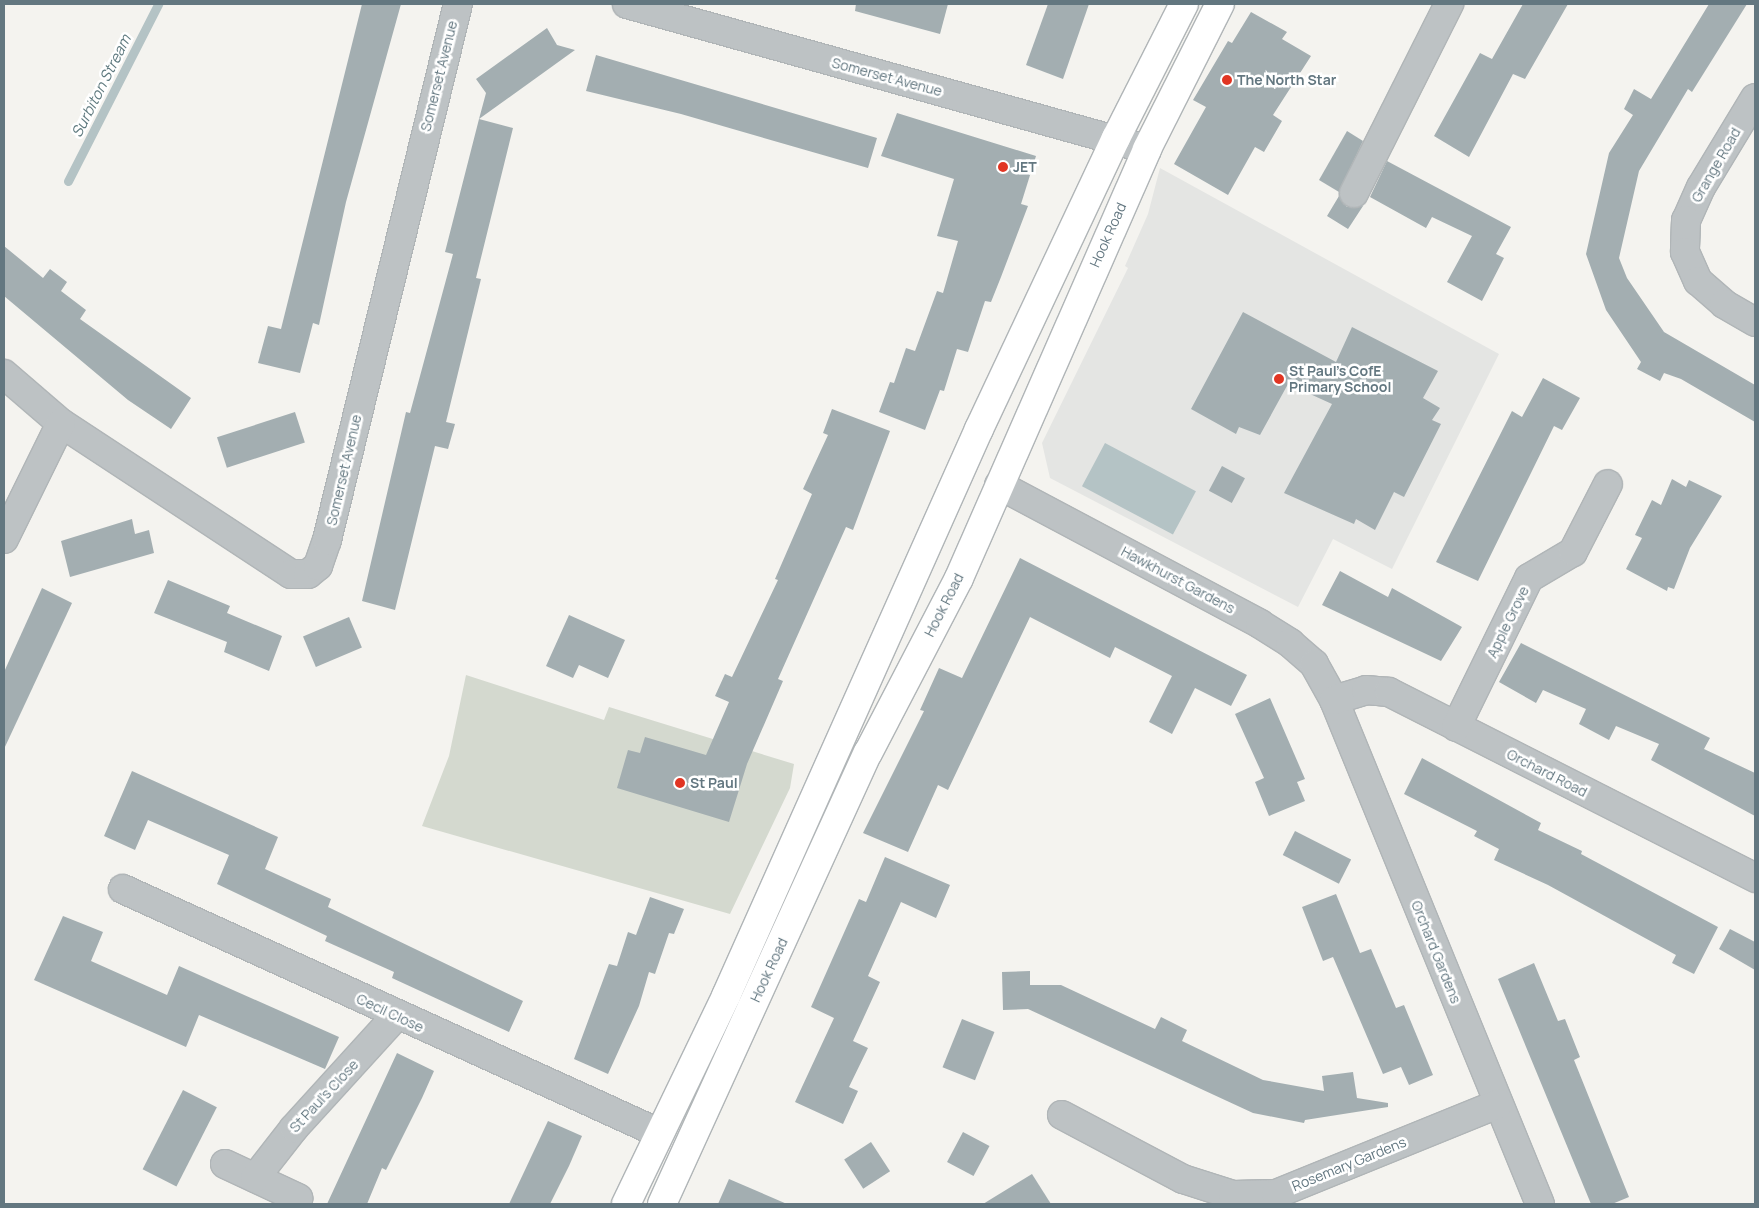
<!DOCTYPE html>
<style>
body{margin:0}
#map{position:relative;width:1759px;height:1208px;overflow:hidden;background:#f4f3ef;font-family:Manrope,sans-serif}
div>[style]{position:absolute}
.built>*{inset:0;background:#e4e5e3}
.green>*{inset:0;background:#d4d9cf}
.water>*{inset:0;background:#b4c3c5;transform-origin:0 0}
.stream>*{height:9px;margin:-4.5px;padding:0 4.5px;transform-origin:4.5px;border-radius:4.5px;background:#b4c3c5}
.building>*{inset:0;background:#a3aeb1;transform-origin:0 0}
.roads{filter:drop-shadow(1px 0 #b0b5b7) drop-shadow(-1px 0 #b0b5b7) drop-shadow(0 1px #b0b5b7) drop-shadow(0 -1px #b0b5b7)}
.minor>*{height:28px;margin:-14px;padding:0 14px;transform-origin:14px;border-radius:14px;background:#bdc2c4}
.highway>*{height:28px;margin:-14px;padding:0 14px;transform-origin:14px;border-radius:14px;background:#fff}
.dots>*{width:14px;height:14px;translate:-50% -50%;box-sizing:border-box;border:2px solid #fff;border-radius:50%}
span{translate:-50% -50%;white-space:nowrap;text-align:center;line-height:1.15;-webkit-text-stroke:5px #fff;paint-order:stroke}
.street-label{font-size:14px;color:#637780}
.poi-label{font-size:14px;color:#637780;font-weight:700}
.left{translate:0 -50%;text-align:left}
.water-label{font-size:15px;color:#5f7a7f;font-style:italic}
.frame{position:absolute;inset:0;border:5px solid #637780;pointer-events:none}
</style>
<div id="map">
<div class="built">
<div style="clip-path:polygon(1160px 168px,1499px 354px,1392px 569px,1333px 539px,1298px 607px,1050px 478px,1042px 443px,1128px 268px,1125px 266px,1148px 214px)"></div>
</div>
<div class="green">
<div style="clip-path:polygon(466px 675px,604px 720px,609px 707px,794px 764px,790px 788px,730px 914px,422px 826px,449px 756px)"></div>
</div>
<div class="water">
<div style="left:1105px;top:443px;width:103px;height:49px;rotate:28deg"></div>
</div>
<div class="stream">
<div style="left:68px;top:181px;width:199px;rotate:-63deg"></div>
</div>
<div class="building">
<div style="clip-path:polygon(362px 4px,401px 4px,346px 202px,319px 325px,313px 323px,300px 373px,258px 363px,268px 326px,281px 329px)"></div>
<div style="clip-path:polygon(856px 4px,948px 4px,940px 34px,855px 11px)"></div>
<div style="clip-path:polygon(1048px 4px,1089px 4px,1063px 79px,1026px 65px)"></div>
<div style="clip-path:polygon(1523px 4px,1568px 4px,1525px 79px,1513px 74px,1469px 157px,1434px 136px,1480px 53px,1492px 59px)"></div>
<div style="clip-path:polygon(1709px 4px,1747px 4px,1692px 92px,1688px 89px,1639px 171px,1619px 258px,1627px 278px,1664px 332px,1755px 385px,1755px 422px,1681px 379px,1664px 373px,1660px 381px,1637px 369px,1641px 362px,1606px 310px,1586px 254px,1609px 153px,1633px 115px,1624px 109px,1634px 89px,1651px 99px)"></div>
<div style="clip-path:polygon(1251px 12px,1287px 32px,1282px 39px,1311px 56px,1273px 115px,1282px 121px,1264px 152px,1255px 147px,1228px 195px,1174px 164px,1206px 107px,1193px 100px,1228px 41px,1232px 43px)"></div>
<div style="clip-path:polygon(547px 28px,557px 45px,575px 50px,479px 119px,486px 93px,476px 79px)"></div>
<div style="clip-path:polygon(596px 55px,877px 138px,868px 168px,681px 114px,586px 91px)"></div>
<div style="clip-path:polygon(897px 113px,1036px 156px,1021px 204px,1028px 206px,1001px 277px,991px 302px,985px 301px,968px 352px,957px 349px,944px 391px,940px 390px,925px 430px,879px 412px,890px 382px,894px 383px,906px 348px,915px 351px,937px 291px,943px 293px,958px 241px,937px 236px,954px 179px,881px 156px)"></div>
<div style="clip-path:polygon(479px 119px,513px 128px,476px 278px,481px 279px,446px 422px,455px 424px,448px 449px,435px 446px,395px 610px,362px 601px,406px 412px,410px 413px,453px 254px,445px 252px)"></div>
<div style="clip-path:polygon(1347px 131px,1363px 141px,1339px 192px,1319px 180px)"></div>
<div style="clip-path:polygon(1387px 161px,1511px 227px,1496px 254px,1504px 258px,1482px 301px,1447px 282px,1472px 236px,1432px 217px,1426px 228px,1370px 197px)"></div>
<div style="clip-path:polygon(1339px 196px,1347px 207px,1363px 206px,1348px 229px,1327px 216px)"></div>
<div style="clip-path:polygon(4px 246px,43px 278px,50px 269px,67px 282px,61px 291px,86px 310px,80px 319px,191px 398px,171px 429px,128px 400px,4px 296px)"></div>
<div style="clip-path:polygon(1243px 312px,1336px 362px,1352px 327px,1438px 371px,1423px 398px,1440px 408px,1432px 420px,1441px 424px,1404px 497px,1394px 492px,1375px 530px,1356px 519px,1354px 524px,1284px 493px,1332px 404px,1288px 384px,1260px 435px,1239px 427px,1236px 434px,1191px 409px)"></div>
<div style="clip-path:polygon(1543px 378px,1580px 398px,1562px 430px,1554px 426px,1478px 581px,1436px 562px,1512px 411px,1522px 417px)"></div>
<div style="clip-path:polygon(832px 409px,890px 431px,853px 530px,846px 527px,778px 679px,783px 681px,747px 764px,729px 822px,617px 788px,628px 750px,640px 753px,645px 737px,706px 755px,729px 702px,715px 696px,725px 674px,732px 677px,778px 580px,775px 579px,812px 494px,803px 489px,828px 435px,823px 433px)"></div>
<div style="left:295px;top:412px;width:32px;height:82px;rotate:72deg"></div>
<div style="left:1222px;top:466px;width:26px;height:28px;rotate:28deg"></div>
<div style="clip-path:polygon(1672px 479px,1686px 487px,1689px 480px,1722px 496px,1690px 548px,1674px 589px,1668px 587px,1667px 591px,1626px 569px,1642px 538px,1635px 535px,1652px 500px,1661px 505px)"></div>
<div style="clip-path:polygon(132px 519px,135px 534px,149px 530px,154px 553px,70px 577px,61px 541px)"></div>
<div style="clip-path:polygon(1020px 558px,1247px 675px,1231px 706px,1195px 688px,1172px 734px,1149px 722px,1172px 676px,1115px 647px,1110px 658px,1030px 617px,948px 790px,938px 785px,908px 852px,863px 833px,924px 711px,920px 710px,939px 668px,962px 678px)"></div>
<div style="clip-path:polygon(1340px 571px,1388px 597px,1392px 588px,1462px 627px,1441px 661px,1322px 605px)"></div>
<div style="clip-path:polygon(168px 580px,230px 606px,227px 613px,282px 636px,269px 671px,224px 652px,227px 642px,154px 613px)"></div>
<div style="clip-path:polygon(42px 588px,72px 603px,4px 749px,4px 672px)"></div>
<div style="clip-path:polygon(569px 615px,625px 640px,608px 678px,579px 665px,573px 678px,546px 666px)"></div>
<div style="left:349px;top:617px;width:33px;height:50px;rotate:67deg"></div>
<div style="clip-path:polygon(1521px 643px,1710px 738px,1704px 749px,1755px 773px,1755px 816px,1651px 760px,1659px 744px,1616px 726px,1609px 740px,1579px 724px,1586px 709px,1543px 690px,1536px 703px,1499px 682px)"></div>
<div style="clip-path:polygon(1270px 698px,1305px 779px,1297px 782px,1305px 801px,1269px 816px,1255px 782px,1264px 778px,1235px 714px)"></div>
<div style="clip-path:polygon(1422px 758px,1541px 823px,1538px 830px,1582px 851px,1581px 854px,1718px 927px,1694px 974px,1672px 963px,1676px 955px,1548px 885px,1494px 860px,1499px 849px,1474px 836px,1477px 831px,1404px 794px)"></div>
<div style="clip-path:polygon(132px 771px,278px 837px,265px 869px,331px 899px,328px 907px,523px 1001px,509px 1032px,392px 978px,394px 972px,325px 941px,327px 936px,217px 884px,229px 855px,148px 820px,135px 850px,104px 836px)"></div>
<div style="left:1295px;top:831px;width:63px;height:27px;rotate:27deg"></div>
<div style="clip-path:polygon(885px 857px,950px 885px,936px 918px,901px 902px,868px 976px,880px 982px,853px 1041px,868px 1048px,849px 1087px,858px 1091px,843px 1124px,795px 1102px,834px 1018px,811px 1007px,859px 899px,866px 902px)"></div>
<div style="clip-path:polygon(1336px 894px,1360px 953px,1371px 949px,1396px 1008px,1404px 1005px,1433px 1075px,1409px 1085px,1401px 1067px,1383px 1074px,1333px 957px,1323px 961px,1302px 907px)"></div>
<div style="clip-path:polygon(650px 897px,684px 909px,674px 934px,669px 933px,655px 974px,649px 972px,639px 1006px,608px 1074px,574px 1059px,609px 964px,617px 966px,628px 932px,636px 935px)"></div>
<div style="clip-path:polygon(63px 916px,103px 932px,91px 961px,167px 995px,179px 966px,339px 1037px,325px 1069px,199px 1015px,186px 1047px,34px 980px)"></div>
<div style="clip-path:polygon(1730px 929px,1755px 942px,1755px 970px,1719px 949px)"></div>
<div style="clip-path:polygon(1534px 963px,1558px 1021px,1565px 1019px,1580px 1057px,1574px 1060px,1629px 1197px,1612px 1204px,1591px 1204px,1498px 979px)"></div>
<div style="clip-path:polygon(1030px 971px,1030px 985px,1061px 985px,1155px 1029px,1161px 1017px,1187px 1030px,1182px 1041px,1263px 1080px,1324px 1091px,1322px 1076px,1353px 1072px,1357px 1098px,1388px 1103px,1388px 1107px,1305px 1120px,1304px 1123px,1253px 1113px,1028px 1009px,1003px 1010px,1002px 972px)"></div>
<div style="left:962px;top:1019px;width:35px;height:52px;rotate:22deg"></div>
<div style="clip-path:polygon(397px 1053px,434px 1071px,422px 1098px,386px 1170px,382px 1168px,367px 1204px,327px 1204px)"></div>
<div style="left:183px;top:1090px;width:38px;height:89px;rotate:27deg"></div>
<div style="clip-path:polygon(548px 1121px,582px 1136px,569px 1166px,550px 1204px,509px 1204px)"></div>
<div style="left:963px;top:1132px;width:30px;height:34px;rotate:28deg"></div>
<div style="left:871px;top:1142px;width:35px;height:32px;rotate:57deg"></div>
<div style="clip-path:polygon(1032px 1174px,1051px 1204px,983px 1204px)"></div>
<div style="clip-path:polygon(729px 1179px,787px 1204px,718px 1204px)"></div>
</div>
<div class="roads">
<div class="minor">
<div style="left:627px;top:4px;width:540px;rotate:15.58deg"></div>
<div style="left:1755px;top:98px;width:104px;rotate:121.2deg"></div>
<div style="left:1701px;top:187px;width:36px;rotate:114deg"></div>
<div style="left:1686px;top:220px;width:32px;rotate:92deg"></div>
<div style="left:1685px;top:252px;width:32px;rotate:66deg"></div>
<div style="left:1698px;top:281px;width:35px;rotate:41deg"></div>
<div style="left:1724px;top:304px;width:36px;rotate:30deg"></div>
<div style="left:1354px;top:193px;width:212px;rotate:-63.3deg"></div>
<div style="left:4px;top:374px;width:75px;rotate:40.7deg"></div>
<div style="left:61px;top:423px;width:275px;rotate:33.3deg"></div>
<div style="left:291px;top:574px;width:17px"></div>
<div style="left:308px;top:574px;width:13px;rotate:-39deg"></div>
<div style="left:318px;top:566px;width:28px;rotate:-71deg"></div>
<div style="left:327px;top:540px;width:552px;rotate:-76.27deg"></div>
<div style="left:999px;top:485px;width:296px;rotate:28deg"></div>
<div style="left:1260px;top:624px;width:36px;rotate:32deg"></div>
<div style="left:1290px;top:643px;width:32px;rotate:41deg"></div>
<div style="left:1314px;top:664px;width:41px;rotate:60.9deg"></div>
<div style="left:1334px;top:700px;width:544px;rotate:67.77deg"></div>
<div style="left:4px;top:539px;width:129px;rotate:-63.8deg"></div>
<div style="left:1334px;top:700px;width:34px;rotate:-17deg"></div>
<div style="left:1366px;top:690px;width:23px;rotate:5deg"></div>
<div style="left:1389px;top:692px;width:411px;rotate:26.9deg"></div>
<div style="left:1456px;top:727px;width:166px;rotate:-63.9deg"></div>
<div style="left:1529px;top:578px;width:51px;rotate:-30.6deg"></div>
<div style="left:1573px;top:552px;width:76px;rotate:-62.8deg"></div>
<div style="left:123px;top:889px;width:589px;rotate:24.48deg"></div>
<div style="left:1062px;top:1115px;width:137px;rotate:27.9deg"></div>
<div style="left:1183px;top:1179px;width:52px;rotate:17.7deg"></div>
<div style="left:1233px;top:1195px;width:43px;rotate:-1.3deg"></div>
<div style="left:1276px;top:1194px;width:240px;rotate:-22.1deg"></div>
<div style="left:225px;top:1164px;width:81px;rotate:25deg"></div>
<div style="left:255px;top:1178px;width:63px;rotate:-52deg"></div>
<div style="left:294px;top:1128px;width:151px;rotate:-47.7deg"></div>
</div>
<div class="highway">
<div style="left:626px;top:1204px;width:231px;rotate:-64.3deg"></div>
<div style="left:726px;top:996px;width:621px;rotate:-65.95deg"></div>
<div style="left:979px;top:429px;width:322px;rotate:-64.8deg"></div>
<div style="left:1116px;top:138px;width:150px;rotate:-63.1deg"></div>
<div style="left:662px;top:1204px;width:496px;rotate:-65.5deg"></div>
<div style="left:868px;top:753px;width:197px;rotate:-62.5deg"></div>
<div style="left:959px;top:578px;width:468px;rotate:-66.3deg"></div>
<div style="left:1147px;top:149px;width:162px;rotate:-63.3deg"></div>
</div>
</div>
<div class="dots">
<div style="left:1227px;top:80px;background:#e13523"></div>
<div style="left:1003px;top:167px;background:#e13523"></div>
<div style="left:1279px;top:379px;background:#e13523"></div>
<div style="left:680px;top:783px;background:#e13523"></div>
</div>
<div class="street-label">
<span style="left:439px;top:76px;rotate:-76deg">Somerset Avenue</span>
<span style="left:887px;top:77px;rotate:15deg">Somerset Avenue</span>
<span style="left:1716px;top:165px;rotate:-60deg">Grange Road</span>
<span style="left:1108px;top:235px;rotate:-66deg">Hook Road</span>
<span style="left:344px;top:470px;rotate:-77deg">Somerset Avenue</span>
<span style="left:1178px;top:580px;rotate:28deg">Hawkhurst Gardens</span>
<span style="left:944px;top:605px;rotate:-63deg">Hook Road</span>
<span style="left:1508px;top:622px;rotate:-64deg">Apple Grove</span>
<span style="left:1547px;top:773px;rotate:27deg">Orchard Road</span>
<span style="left:1436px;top:952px;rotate:68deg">Orchard Gardens</span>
<span style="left:769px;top:970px;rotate:-65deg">Hook Road</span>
<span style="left:390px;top:1013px;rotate:25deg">Cecil Close</span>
<span style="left:324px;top:1096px;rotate:-47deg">St Paul's Close</span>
<span style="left:1349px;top:1164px;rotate:-22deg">Rosemary Gardens</span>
</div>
<div class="poi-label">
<span class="left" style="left:1237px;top:80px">The North Star</span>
<span class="left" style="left:1013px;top:167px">JET</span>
<span class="left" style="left:1289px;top:379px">St Paul's CofE<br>Primary School</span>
<span class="left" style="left:690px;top:783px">St Paul</span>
</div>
<div class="water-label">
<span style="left:101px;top:86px;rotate:-63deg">Surbiton Stream</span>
</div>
<div class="frame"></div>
</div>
